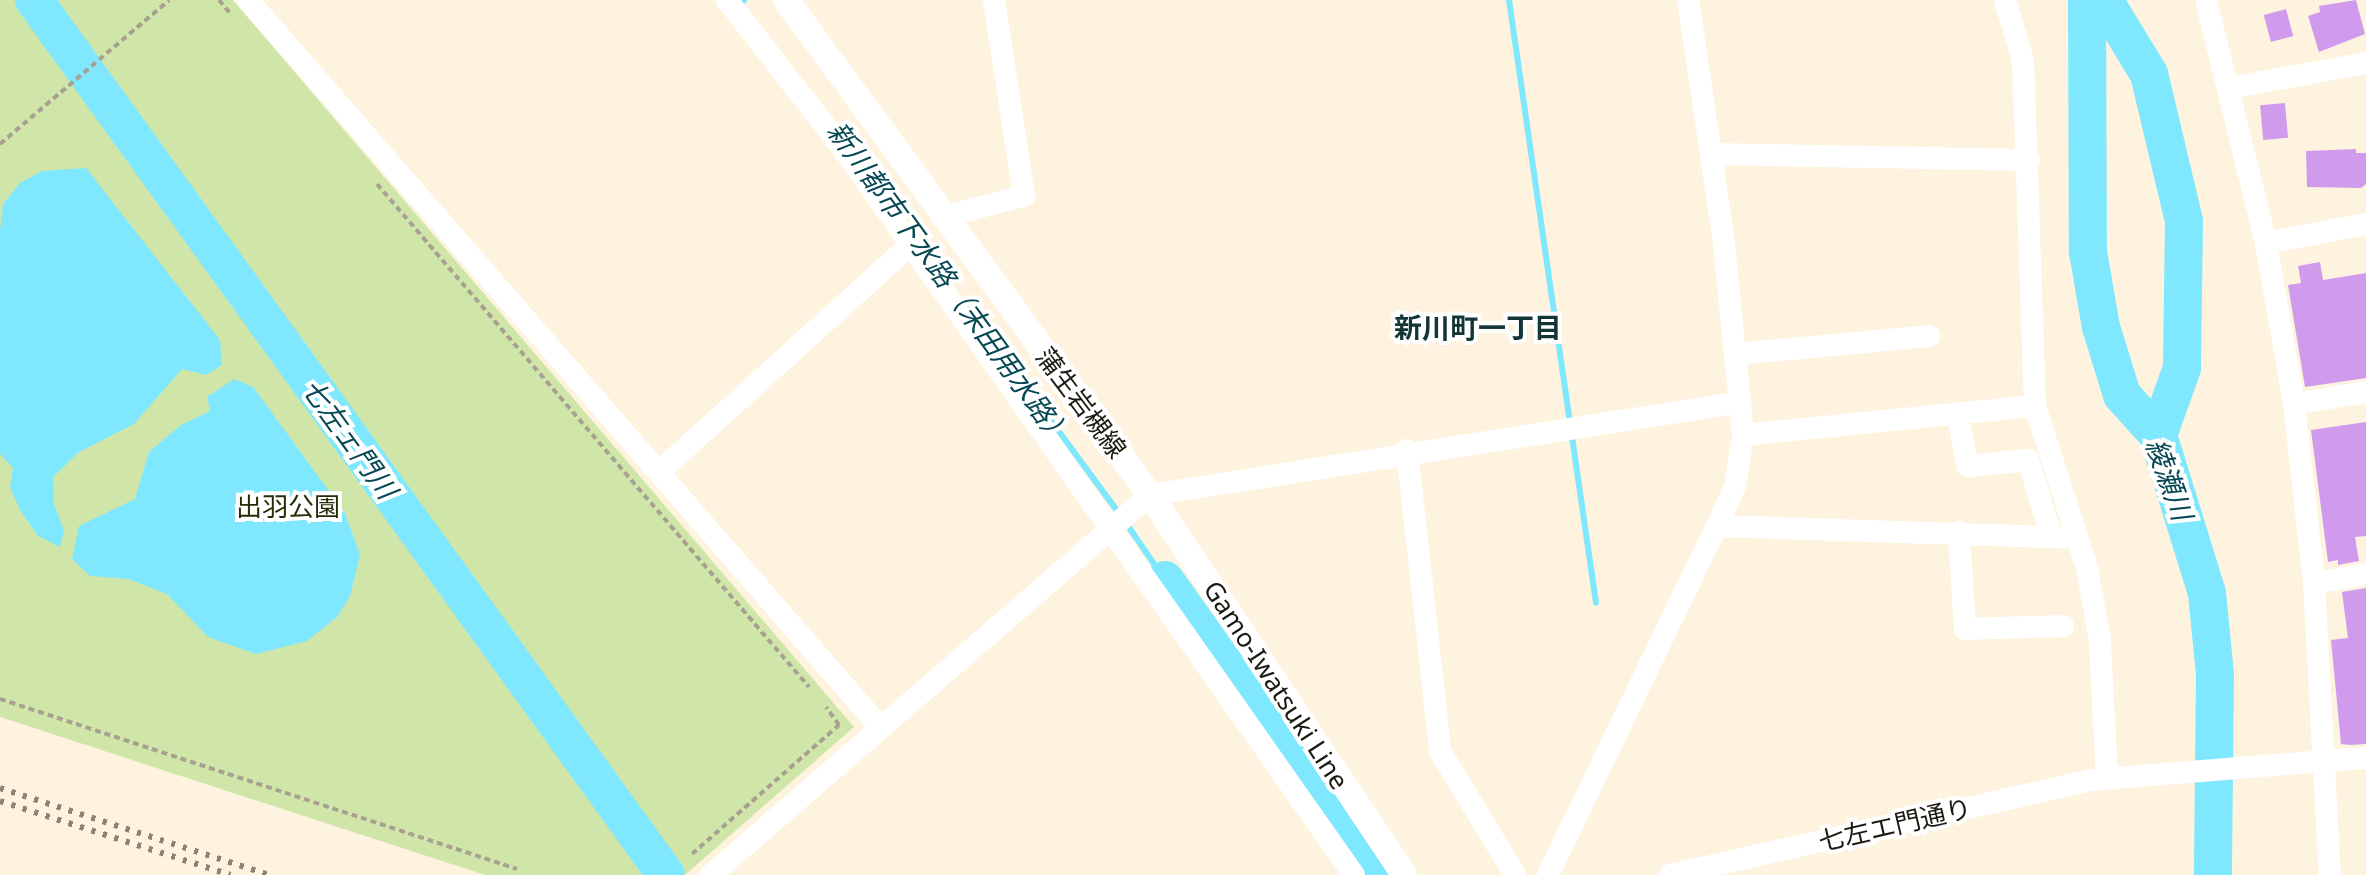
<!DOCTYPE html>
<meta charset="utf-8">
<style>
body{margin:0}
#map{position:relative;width:2366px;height:875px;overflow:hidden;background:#fef3df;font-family:"Noto Sans","Noto Sans JP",sans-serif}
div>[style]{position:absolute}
.green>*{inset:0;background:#d0e6a9}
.water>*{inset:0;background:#7fe7fe}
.stream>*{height:6px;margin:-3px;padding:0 3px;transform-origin:3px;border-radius:3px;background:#7fe7fe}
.river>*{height:38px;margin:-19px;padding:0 19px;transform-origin:19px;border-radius:19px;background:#7fe7fe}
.building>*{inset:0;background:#d19bed;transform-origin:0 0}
.path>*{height:4px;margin-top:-2px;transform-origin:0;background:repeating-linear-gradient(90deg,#a8a091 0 6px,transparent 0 10px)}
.minor>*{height:22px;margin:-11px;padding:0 11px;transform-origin:11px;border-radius:11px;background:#fff}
.major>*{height:26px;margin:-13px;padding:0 13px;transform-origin:13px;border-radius:13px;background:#fff}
.rail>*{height:6px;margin-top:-3px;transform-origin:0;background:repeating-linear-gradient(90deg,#8a8376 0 4px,transparent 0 12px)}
span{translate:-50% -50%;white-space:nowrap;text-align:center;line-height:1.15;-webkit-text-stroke:8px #fff;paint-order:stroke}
.street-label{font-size:26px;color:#1c1912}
.park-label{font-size:26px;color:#242f07}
.water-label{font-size:28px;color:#064954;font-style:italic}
.neighbourhood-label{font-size:28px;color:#123535;font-weight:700}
</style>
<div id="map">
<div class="green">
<div style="clip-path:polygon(0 0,233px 0,854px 727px,685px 875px,485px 875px,0 717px)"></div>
</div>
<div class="water">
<div style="clip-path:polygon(86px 168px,220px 340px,222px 365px,206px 375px,182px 369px,134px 424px,79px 452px,53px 477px,54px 504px,64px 531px,60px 547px,38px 536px,20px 510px,10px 487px,13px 468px,0 454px,0 230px,3px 204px,20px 183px,42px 171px)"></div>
<div style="clip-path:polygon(234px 379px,253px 387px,345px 513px,360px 555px,350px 596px,337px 617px,307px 641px,256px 654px,208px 637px,167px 594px,128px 579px,90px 576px,72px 559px,79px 526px,135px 499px,149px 452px,181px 425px,210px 411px,207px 397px)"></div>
</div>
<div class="stream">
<div style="left:743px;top:0;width:1px;rotate:45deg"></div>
<div style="left:1509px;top:0;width:609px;rotate:81.79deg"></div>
<div style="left:963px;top:301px;width:257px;rotate:53.7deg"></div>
<div style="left:1126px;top:523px;width:69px;rotate:55.6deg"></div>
</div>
<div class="river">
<div style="left:34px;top:0;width:1079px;rotate:54.16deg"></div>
<div style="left:2087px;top:0;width:252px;rotate:89.8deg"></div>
<div style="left:2088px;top:252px;width:76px;rotate:80.2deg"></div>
<div style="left:2101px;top:327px;width:71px;rotate:72.8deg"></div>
<div style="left:2122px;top:395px;width:54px;rotate:48deg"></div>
<div style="left:2158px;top:435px;width:165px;rotate:72.8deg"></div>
<div style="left:2207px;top:593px;width:81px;rotate:84.4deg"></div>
<div style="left:2215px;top:674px;width:201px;rotate:90.6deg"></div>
<div style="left:2104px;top:0;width:87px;rotate:58.7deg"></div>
<div style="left:2149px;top:74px;width:151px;rotate:76.6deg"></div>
<div style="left:2184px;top:221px;width:147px;rotate:90.8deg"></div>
<div style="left:2182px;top:368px;width:71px;rotate:109.7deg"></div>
<div style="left:1165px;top:580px;width:362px;rotate:54.6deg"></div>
</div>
<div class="building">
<div style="clip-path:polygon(2356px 0,2365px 34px,2319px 52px,2308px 16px,2320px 12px,2319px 6px)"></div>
<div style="left:2286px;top:9px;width:28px;height:23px;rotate:75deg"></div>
<div style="left:2285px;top:103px;width:35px;height:25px;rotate:85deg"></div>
<div style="clip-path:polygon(2356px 149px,2356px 153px,2366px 153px,2366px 184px,2361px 188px,2307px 187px,2306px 151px)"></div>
<div style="clip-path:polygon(2320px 262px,2323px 280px,2366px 273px,2366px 378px,2305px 387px,2288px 285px,2301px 283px,2298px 266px)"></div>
<div style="clip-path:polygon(2366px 422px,2366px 536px,2355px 537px,2359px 561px,2338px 565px,2338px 560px,2328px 562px,2311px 430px)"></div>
<div style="clip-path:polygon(2366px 588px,2366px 744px,2350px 745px,2341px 744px,2331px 640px,2348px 638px,2342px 592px)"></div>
</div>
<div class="path">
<div style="left:219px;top:0;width:17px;rotate:50deg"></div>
<div style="left:0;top:144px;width:222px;rotate:-40.4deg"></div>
<div style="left:377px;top:184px;width:663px;rotate:49.34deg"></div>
<div style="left:0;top:699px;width:544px;rotate:18.2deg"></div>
<div style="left:692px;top:854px;width:196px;rotate:-41.3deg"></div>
<div style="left:839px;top:725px;width:22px;rotate:-126deg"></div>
</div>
<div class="minor">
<div style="left:248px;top:0;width:963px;rotate:49deg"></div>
<div style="left:727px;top:0;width:187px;rotate:52deg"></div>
<div style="left:842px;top:147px;width:890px;rotate:54.88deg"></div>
<div style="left:2005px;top:0;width:63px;rotate:73.3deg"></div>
<div style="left:2023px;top:60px;width:346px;rotate:88deg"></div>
<div style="left:2035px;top:406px;width:170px;rotate:72.2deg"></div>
<div style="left:2087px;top:568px;width:74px;rotate:79.9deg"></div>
<div style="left:2100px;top:641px;width:137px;rotate:87.1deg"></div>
<div style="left:2206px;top:0;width:250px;rotate:76.1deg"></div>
<div style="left:2266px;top:243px;width:163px;rotate:80.1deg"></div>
<div style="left:2294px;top:404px;width:180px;rotate:83.6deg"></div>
<div style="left:2314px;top:583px;width:292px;rotate:86.9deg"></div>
<div style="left:2229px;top:88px;width:139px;rotate:-10.3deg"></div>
<div style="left:1711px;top:154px;width:318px;rotate:1.1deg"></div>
<div style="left:942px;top:217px;width:85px;rotate:-14.4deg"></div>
<div style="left:1024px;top:196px;width:198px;rotate:-98.7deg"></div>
<div style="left:2266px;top:243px;width:102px;rotate:-10.8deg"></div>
<div style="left:1736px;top:354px;width:194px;rotate:-5.3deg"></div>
<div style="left:2294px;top:404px;width:73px;rotate:-9.5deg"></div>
<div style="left:1957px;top:415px;width:52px;rotate:77.8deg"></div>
<div style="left:1968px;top:466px;width:60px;rotate:-5.7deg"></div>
<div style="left:2028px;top:460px;width:78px;rotate:73deg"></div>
<div style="left:1743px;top:435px;width:293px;rotate:-5.7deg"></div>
<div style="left:1407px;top:450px;width:303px;rotate:83.7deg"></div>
<div style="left:1440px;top:751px;width:145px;rotate:58.8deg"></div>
<div style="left:659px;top:472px;width:338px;rotate:-42.1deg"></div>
<div style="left:1717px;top:526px;width:359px;rotate:1.9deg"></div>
<div style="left:1959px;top:532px;width:97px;rotate:86.5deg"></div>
<div style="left:1965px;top:629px;width:98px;rotate:-1.8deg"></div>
<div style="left:2314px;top:583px;width:53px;rotate:-9.8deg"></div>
<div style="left:711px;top:875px;width:581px;rotate:-40.88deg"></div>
<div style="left:1150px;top:495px;width:598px;rotate:-8.94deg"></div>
<div style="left:1548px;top:875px;width:388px;rotate:-64.2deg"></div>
<div style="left:1717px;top:526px;width:44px;rotate:-65.8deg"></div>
<div style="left:1735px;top:486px;width:52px;rotate:-81.1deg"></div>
<div style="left:1743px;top:435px;width:193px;rotate:-95.7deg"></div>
<div style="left:1724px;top:243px;width:246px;rotate:-98.4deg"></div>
<div style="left:1670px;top:875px;width:431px;rotate:-12.7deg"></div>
<div style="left:2090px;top:780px;width:277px;rotate:-4.6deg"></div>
</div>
<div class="major">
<div style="left:786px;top:0;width:614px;rotate:53.67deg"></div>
<div style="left:1150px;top:495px;width:457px;rotate:56.2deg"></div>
</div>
<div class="rail">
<div style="left:0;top:788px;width:284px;rotate:17.9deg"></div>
<div style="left:0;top:801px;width:242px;rotate:17.8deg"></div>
</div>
<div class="street-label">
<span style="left:1081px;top:403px;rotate:53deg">蒲生岩槻線</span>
<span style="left:1276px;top:685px;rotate:57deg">Gamo-Iwatsuki Line</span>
<span style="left:1895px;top:825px;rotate:-13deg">七左エ門通り</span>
</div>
<div class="park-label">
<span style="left:288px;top:507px">出羽公園</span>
</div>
<div class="water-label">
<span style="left:950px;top:283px;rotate:54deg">新川都市下水路（末田用水路）</span>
<span style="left:350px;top:438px;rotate:54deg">七左ェ門川</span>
<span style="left:2170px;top:479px;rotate:70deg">綾瀬川</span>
</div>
<div class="neighbourhood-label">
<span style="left:1478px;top:327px">新川町一丁目</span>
</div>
</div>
